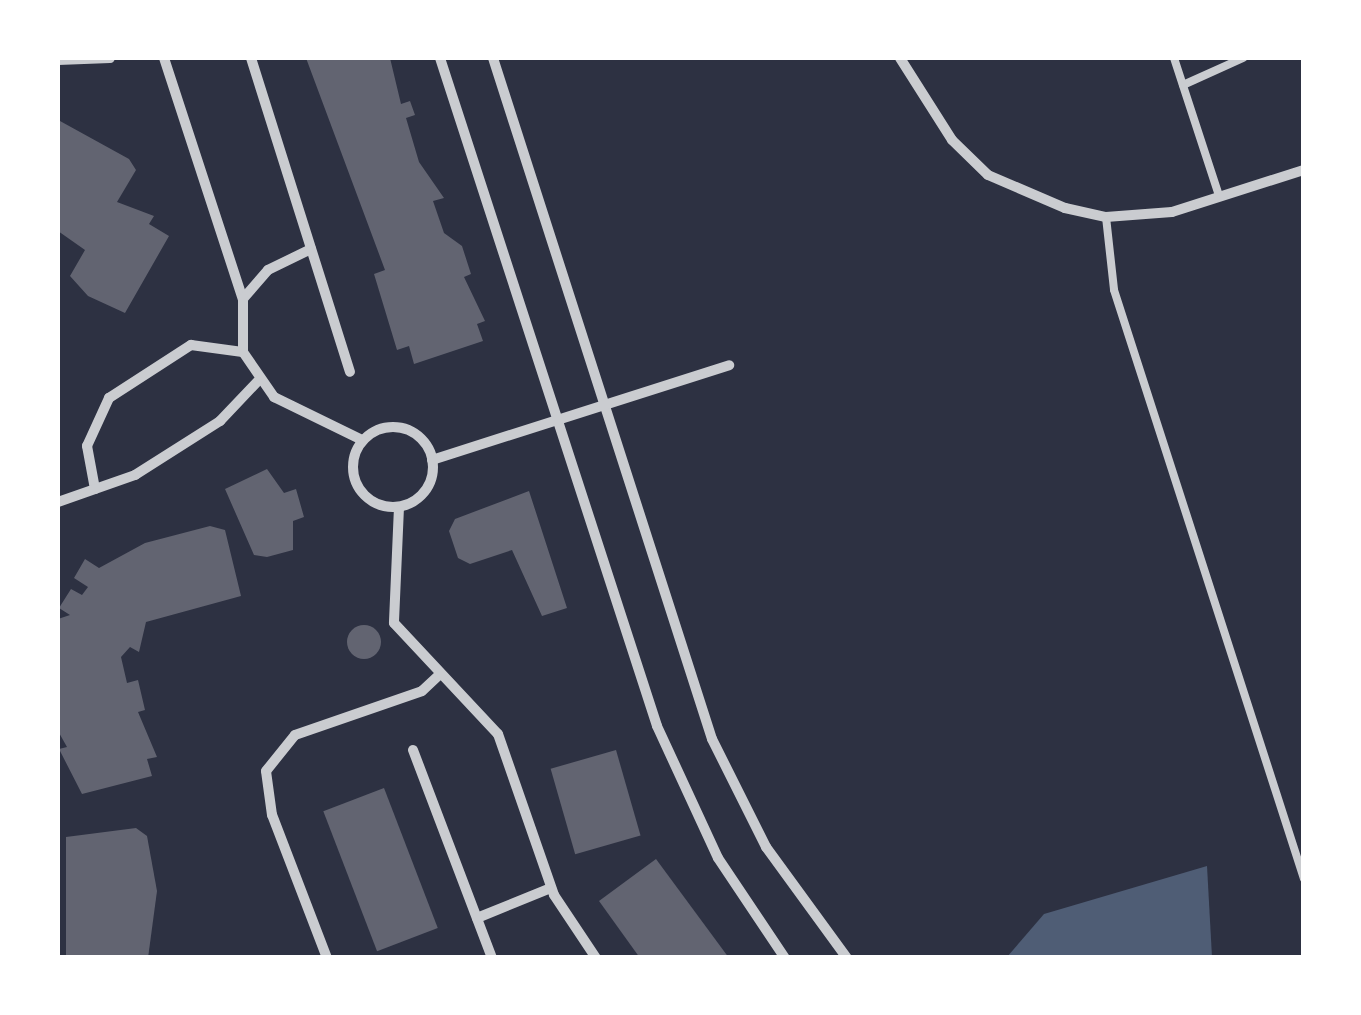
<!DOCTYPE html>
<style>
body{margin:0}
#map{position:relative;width:1361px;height:1015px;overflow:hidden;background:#2d3142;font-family:Figtree,sans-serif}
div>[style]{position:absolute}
.water>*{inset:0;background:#4f5d75}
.building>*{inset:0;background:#626471;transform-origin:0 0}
.round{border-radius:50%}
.service>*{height:8px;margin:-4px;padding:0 4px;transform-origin:4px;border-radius:4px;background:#caccd0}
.minor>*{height:10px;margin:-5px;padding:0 5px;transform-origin:5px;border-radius:5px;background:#caccd0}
.minor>.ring{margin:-5px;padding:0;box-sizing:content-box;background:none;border:10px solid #caccd0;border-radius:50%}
span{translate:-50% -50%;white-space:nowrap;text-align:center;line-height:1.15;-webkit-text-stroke:8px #fff;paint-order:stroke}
.frame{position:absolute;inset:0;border:60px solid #fff;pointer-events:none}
</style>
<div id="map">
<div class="water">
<div style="clip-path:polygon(1207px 866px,1212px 957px,1007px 957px,1044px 914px)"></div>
</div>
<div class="building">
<div style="clip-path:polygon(306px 58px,390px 58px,401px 104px,410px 101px,415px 115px,406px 118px,419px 162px,444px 198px,433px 201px,444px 233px,462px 246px,471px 274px,464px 277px,485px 321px,477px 324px,483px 341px,414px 364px,409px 346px,397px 350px,374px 274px,385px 270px)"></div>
<div style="clip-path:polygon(60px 121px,129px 159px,136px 170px,117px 202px,154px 216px,149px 224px,169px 236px,125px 313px,88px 296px,70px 276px,85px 250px,58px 231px)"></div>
<div style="clip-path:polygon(267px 469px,284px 493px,296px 489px,304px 517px,293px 521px,293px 550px,267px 557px,254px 555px,225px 489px)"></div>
<div style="clip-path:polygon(529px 491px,567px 608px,542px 616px,512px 550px,470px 564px,458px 558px,449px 531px,455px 519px)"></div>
<div style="clip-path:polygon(210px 526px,225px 530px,241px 596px,146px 622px,139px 652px,130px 647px,121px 657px,127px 683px,138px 680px,145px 710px,138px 712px,157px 757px,147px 759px,152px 776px,82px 794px,59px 749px,67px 747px,58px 731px,58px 619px,70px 615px,59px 608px,71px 589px,82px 595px,88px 587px,74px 578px,85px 559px,99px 568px,145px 543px)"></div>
<div class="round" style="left:347px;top:625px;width:34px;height:34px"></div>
<div style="left:616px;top:750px;width:89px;height:68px;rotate:74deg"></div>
<div style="left:384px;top:788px;width:150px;height:65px;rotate:69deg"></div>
<div style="clip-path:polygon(136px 828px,147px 836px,157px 891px,148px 958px,66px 958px,66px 837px)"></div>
<div style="clip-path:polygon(656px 859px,729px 958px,640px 958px,599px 901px)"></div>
</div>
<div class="service">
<div style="left:1174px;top:58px;width:145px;rotate:71.9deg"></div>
<div style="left:1183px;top:85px;width:66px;rotate:-24.2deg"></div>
<div style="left:1106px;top:217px;width:73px;rotate:83.7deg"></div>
<div style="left:1114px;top:290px;width:619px;rotate:72.12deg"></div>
</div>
<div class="minor">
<div style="left:164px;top:58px;width:254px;rotate:71.9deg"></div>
<div style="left:251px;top:58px;width:329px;rotate:72.5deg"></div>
<div style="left:440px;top:58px;width:702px;rotate:72deg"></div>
<div style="left:657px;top:726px;width:145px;rotate:65.2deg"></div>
<div style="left:718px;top:858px;width:120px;rotate:56.2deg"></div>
<div style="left:493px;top:58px;width:715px;rotate:72.17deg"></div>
<div style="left:712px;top:739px;width:121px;rotate:63.4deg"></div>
<div style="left:766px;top:847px;width:137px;rotate:53.9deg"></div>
<div style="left:900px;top:58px;width:97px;rotate:57.6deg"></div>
<div style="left:952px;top:140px;width:50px;rotate:44.2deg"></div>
<div style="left:988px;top:175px;width:84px;rotate:23.2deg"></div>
<div style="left:1065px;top:208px;width:42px;rotate:12.4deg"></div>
<div style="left:1106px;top:217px;width:66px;rotate:-4.3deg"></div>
<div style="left:1172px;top:212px;width:139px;rotate:-17.7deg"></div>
<div style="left:58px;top:60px;width:52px;rotate:-2.2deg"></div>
<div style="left:311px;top:249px;width:48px;rotate:154deg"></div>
<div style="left:268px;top:270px;width:38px;rotate:131deg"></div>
<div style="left:243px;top:299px;width:53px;rotate:90deg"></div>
<div style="left:243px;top:352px;width:55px;rotate:55.4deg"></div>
<div style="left:274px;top:397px;width:98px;rotate:26deg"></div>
<div class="ring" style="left:353px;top:427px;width:70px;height:70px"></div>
<div style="left:432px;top:460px;width:312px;rotate:-17.7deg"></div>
<div style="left:95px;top:489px;width:44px;rotate:-100.5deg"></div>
<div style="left:87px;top:446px;width:53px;rotate:-65.4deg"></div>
<div style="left:109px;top:398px;width:98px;rotate:-32.9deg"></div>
<div style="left:191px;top:345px;width:52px;rotate:7.7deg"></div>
<div style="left:58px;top:502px;width:82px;rotate:-19.3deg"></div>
<div style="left:135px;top:475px;width:101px;rotate:-32.4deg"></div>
<div style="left:220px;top:421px;width:54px;rotate:-46.5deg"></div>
<div style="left:399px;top:507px;width:116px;rotate:92.5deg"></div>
<div style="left:394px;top:623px;width:152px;rotate:46.9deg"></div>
<div style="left:498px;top:734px;width:170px;rotate:70.8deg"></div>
<div style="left:554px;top:895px;width:76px;rotate:56.3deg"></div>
<div style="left:413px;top:750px;width:222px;rotate:69.2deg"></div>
<div style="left:477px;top:918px;width:80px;rotate:-22.1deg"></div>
<div style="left:327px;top:958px;width:153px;rotate:-111deg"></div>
<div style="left:272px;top:815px;width:44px;rotate:-97.8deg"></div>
<div style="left:266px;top:771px;width:46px;rotate:-51.1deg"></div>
<div style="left:295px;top:735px;width:134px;rotate:-19.1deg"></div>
<div style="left:422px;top:691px;width:25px;rotate:-43deg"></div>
</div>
<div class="frame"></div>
</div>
